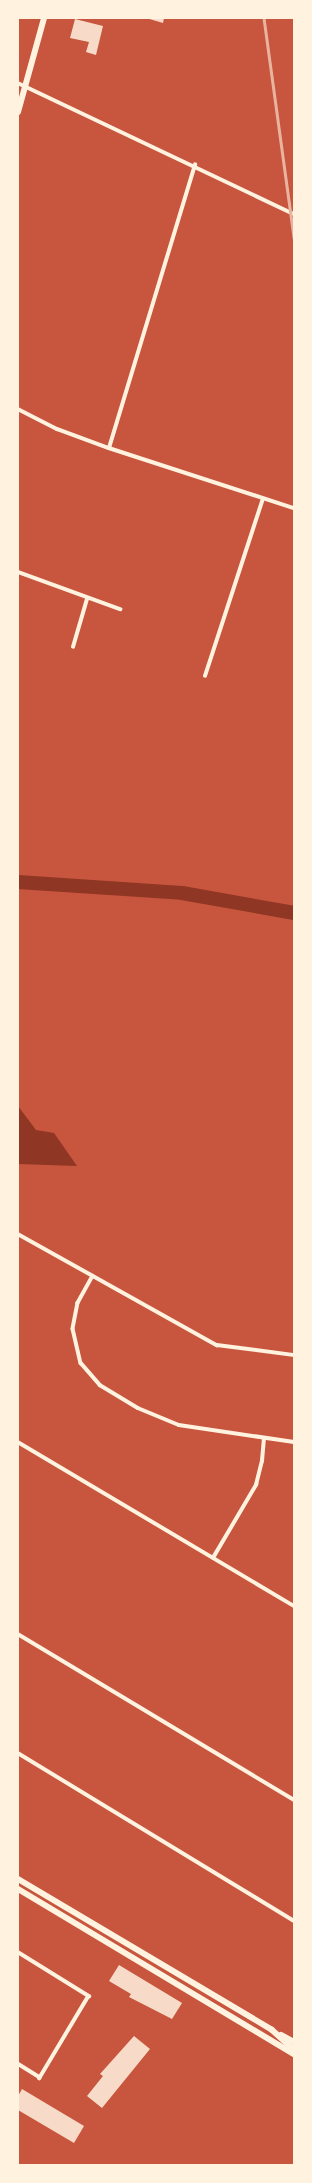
<!DOCTYPE html>
<style>
body{margin:0}
#map{position:relative;width:312px;height:2183px;overflow:hidden;background:#c8553d;font-family:"Exo 2",sans-serif}
div>[style]{position:absolute}
.water>*{inset:0;background:#8f3625}
.river>*{height:14px;margin:-7px;padding:0 7px;transform-origin:7px;border-radius:7px;background:#8f3625}
.building>*{inset:0;background:#f7dbc8}
.minor>*{height:3.5px;margin:-1.75px;padding:0 1.75px;transform-origin:1.75px;border-radius:1.75px;background:#fff3e0}
.primary>*{height:6px;margin:-3px;padding:0 3px;transform-origin:3px;border-radius:3px;background:#fff3e0}
.rail>*{height:2.5px;margin:-1.25px;padding:0 1.25px;transform-origin:1.25px;border-radius:1.25px;background:#e9b49f}
span{translate:-50% -50%;white-space:nowrap;text-align:center;line-height:1.15;-webkit-text-stroke:3.5px #fff3e0;paint-order:stroke}
.frame{position:absolute;inset:0;border:19px solid #fff3e0;pointer-events:none}
</style>
<div id="map">
<div class="water">
<div style="clip-path:polygon(18px 1106px,36px 1130px,54px 1133px,77px 1166px,18px 1164px)"></div>
</div>
<div class="river">
<div style="left:18px;top:882px;width:164px;rotate:3.8deg"></div>
<div style="left:182px;top:893px;width:114px;rotate:10.1deg"></div>
</div>
<div class="building">
<div style="clip-path:polygon(146px 18px,164px 18px,163px 23px)"></div>
<div style="clip-path:polygon(75px 19px,103px 26px,96px 55px,86px 52px,89px 42px,70px 38px)"></div>
<div style="clip-path:polygon(119px 1965px,182px 2003px,172px 2019px,129px 1997px,131px 1994px,109px 1981px)"></div>
<div style="clip-path:polygon(134px 2036px,150px 2049px,102px 2108px,87px 2096px,103px 2076px,100px 2074px)"></div>
<div style="clip-path:polygon(22px 2089px,84px 2126px,74px 2143px,18px 2110px,18px 2096px)"></div>
</div>
<div class="minor">
<div style="left:18px;top:83px;width:306px;rotate:25.4deg"></div>
<div style="left:18px;top:409px;width:44px;rotate:27.1deg"></div>
<div style="left:57px;top:429px;width:55px;rotate:20.1deg"></div>
<div style="left:109px;top:448px;width:194px;rotate:18deg"></div>
<div style="left:109px;top:448px;width:296px;rotate:-73.1deg"></div>
<div style="left:18px;top:572px;width:109px;rotate:19.9deg"></div>
<div style="left:73px;top:647px;width:50px;rotate:-73.7deg"></div>
<div style="left:205px;top:676px;width:186px;rotate:-71.9deg"></div>
<div style="left:18px;top:1234px;width:228px;rotate:29.2deg"></div>
<div style="left:217px;top:1345px;width:78px;rotate:7.4deg"></div>
<div style="left:93px;top:1276px;width:31px;rotate:119deg"></div>
<div style="left:78px;top:1303px;width:26px;rotate:101deg"></div>
<div style="left:73px;top:1329px;width:35px;rotate:77deg"></div>
<div style="left:81px;top:1363px;width:29px;rotate:49deg"></div>
<div style="left:100px;top:1385px;width:44px;rotate:31.2deg"></div>
<div style="left:138px;top:1408px;width:44px;rotate:22.5deg"></div>
<div style="left:179px;top:1425px;width:116px;rotate:8.4deg"></div>
<div style="left:18px;top:1442px;width:321px;rotate:30.7deg"></div>
<div style="left:213px;top:1558px;width:85px;rotate:-59.5deg"></div>
<div style="left:256px;top:1485px;width:25px;rotate:-76deg"></div>
<div style="left:262px;top:1461px;width:22px;rotate:-85deg"></div>
<div style="left:18px;top:1634px;width:322px;rotate:31deg"></div>
<div style="left:18px;top:1753px;width:323px;rotate:31.3deg"></div>
<div style="left:18px;top:1952px;width:84px;rotate:31.8deg"></div>
<div style="left:89px;top:1996px;width:96px;rotate:120.9deg"></div>
<div style="left:40px;top:2078px;width:26px;rotate:-148deg"></div>
</div>
<div class="primary">
<div style="left:18px;top:112px;width:98px;rotate:-74.5deg"></div>
<div style="left:18px;top:1879px;width:295px;rotate:30.7deg"></div>
<div style="left:272px;top:2030px;width:30px;rotate:42deg"></div>
<div style="left:18px;top:1889px;width:322px;rotate:30.9deg"></div>
<div style="left:281px;top:2035px;width:15px;rotate:28deg"></div>
</div>
<div class="rail">
<div style="left:264px;top:18px;width:222px;rotate:82.2deg"></div>
</div>
<div class="frame"></div>
</div>
